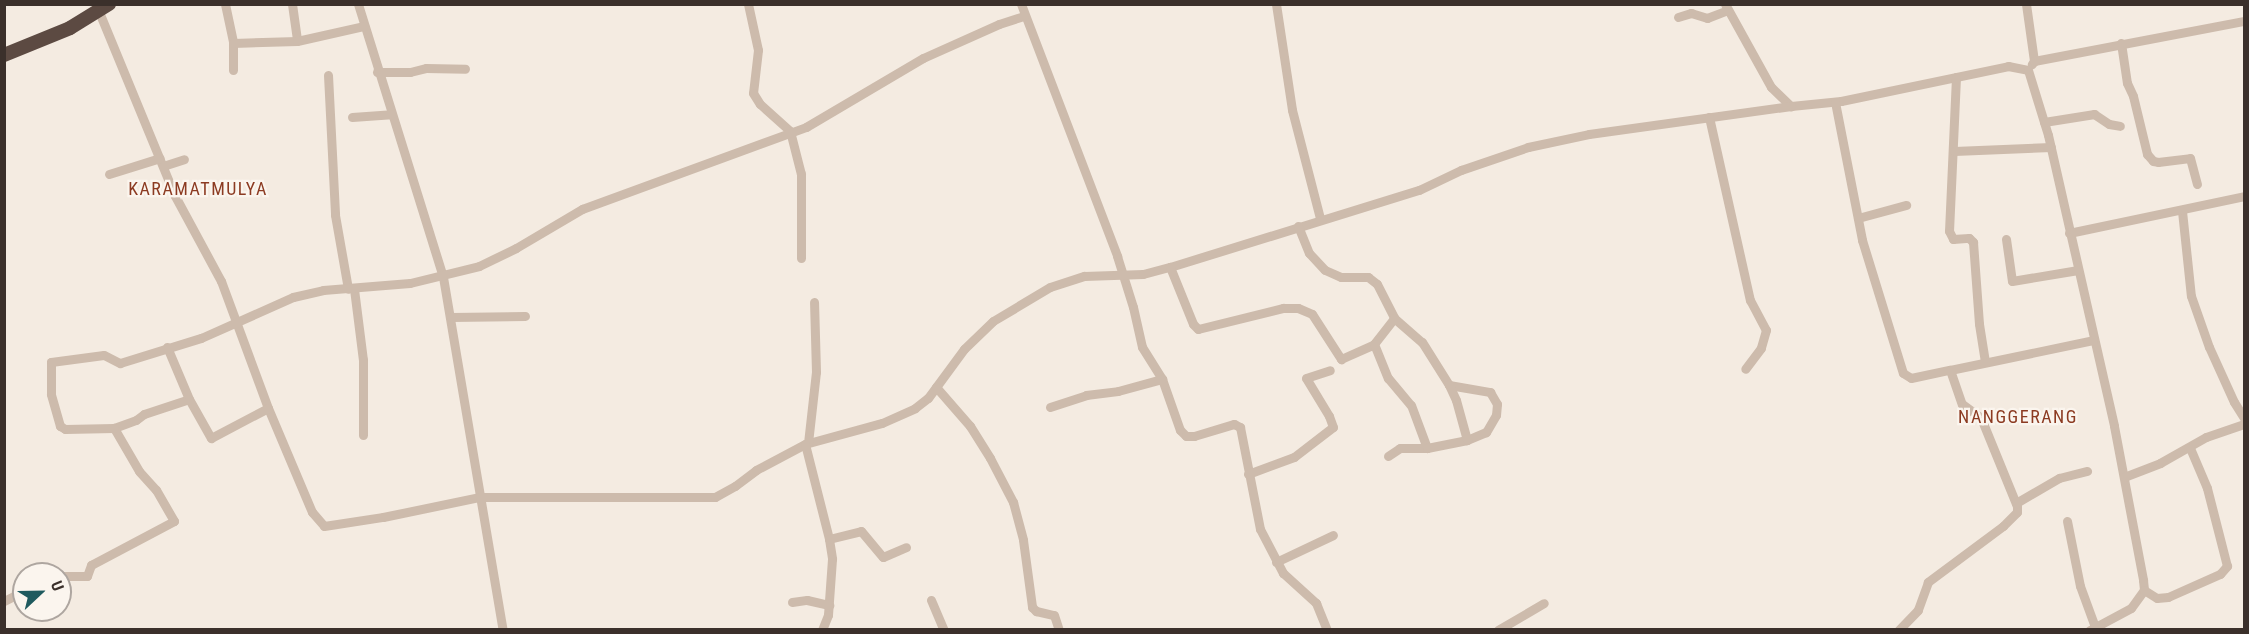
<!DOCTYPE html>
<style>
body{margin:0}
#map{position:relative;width:2249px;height:634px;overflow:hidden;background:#f4ebe1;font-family:"Roboto Condensed",sans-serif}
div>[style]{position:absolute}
.minor>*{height:9px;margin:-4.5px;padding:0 4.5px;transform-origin:4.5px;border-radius:4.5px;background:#cdbbac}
.highway>*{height:14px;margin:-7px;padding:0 7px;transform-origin:7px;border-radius:7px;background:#5c4a42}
span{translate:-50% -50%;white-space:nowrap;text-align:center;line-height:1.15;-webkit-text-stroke:4.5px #fbf5ee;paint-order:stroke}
.quarter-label{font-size:18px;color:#8c3b22;letter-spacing:1.5px}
.frame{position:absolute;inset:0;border:6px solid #3b302b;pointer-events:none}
.north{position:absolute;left:12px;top:562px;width:60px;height:60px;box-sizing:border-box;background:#fbf5ee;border:2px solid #aea6a0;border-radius:50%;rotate:68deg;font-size:16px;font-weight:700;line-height:24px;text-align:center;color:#3b302b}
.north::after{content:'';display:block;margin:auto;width:21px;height:27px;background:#1f5a5e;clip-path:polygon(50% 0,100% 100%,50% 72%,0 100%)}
</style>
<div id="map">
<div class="minor">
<div style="left:225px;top:4px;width:40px;rotate:78deg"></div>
<div style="left:233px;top:43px;width:27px;rotate:90deg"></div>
<div style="left:292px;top:4px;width:37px;rotate:82deg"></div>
<div style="left:358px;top:4px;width:286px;rotate:72.7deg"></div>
<div style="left:443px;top:277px;width:358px;rotate:80.4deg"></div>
<div style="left:748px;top:4px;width:47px;rotate:77.7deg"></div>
<div style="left:758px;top:50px;width:43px;rotate:96.6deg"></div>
<div style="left:753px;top:93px;width:13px;rotate:58deg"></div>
<div style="left:760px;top:104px;width:40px;rotate:42deg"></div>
<div style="left:790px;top:131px;width:44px;rotate:75.7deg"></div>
<div style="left:801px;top:174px;width:84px;rotate:90deg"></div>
<div style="left:1021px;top:4px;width:270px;rotate:69.1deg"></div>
<div style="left:1117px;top:256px;width:53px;rotate:72.6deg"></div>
<div style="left:1133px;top:307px;width:41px;rotate:77.3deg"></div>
<div style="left:1142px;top:347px;width:38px;rotate:58deg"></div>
<div style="left:1162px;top:379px;width:54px;rotate:70.6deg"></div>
<div style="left:1180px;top:430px;width:8px;rotate:45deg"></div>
<div style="left:1186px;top:436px;width:8px"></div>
<div style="left:1194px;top:436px;width:42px;rotate:-16.7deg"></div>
<div style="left:1234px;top:424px;width:7px;rotate:27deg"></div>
<div style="left:1240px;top:427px;width:104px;rotate:78.9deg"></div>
<div style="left:1260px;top:529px;width:50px;rotate:62.4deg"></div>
<div style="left:1283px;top:573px;width:45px;rotate:42.3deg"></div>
<div style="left:1316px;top:603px;width:29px;rotate:68deg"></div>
<div style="left:1276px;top:4px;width:107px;rotate:81.4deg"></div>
<div style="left:1292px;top:110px;width:112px;rotate:75.5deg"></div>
<div style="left:1725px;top:4px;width:95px;rotate:61deg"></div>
<div style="left:1771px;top:87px;width:28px;rotate:44deg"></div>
<div style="left:1791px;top:106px;width:50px;rotate:-5.7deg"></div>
<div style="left:1841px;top:101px;width:171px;rotate:-11.8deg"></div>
<div style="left:2008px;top:66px;width:20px;rotate:11deg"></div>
<div style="left:2028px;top:70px;width:68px;rotate:72.9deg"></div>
<div style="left:2048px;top:135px;width:298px;rotate:77.2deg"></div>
<div style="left:2114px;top:426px;width:157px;rotate:79.3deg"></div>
<div style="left:2143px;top:580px;width:10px;rotate:84deg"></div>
<div style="left:2144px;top:590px;width:22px;rotate:126deg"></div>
<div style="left:2131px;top:608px;width:47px;rotate:151.8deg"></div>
<div style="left:2026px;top:4px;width:58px;rotate:82deg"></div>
<div style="left:2034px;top:61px;width:4px;rotate:124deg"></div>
<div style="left:97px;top:7px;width:204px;rotate:67.6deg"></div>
<div style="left:175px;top:196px;width:97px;rotate:61.6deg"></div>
<div style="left:221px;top:281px;width:135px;rotate:69.7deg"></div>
<div style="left:268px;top:408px;width:113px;rotate:67.1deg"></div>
<div style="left:312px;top:512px;width:18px;rotate:49deg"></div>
<div style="left:324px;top:526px;width:60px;rotate:-8.7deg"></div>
<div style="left:383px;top:517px;width:99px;rotate:-11.7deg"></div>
<div style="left:480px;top:497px;width:235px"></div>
<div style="left:715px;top:497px;width:23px;rotate:-29deg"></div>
<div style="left:735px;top:486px;width:26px;rotate:-37deg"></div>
<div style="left:756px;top:470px;width:55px;rotate:-28deg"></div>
<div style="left:805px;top:444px;width:80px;rotate:-15.3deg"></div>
<div style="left:882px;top:423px;width:36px;rotate:-24deg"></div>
<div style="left:915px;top:408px;width:16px;rotate:-38deg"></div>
<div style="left:928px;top:398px;width:61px;rotate:-53.7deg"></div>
<div style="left:964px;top:349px;width:40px;rotate:-44deg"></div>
<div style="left:993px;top:321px;width:66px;rotate:-30.8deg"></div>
<div style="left:1050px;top:287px;width:36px;rotate:-18deg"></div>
<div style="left:1084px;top:276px;width:59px;rotate:-1.9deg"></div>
<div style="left:1143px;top:274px;width:28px;rotate:-15deg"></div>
<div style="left:1170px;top:267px;width:261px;rotate:-17.2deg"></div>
<div style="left:1419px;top:190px;width:47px;rotate:-25.5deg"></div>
<div style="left:1461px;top:170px;width:71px;rotate:-18.9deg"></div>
<div style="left:1528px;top:147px;width:62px;rotate:-12deg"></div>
<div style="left:1589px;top:134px;width:204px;rotate:-7.9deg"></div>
<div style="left:1678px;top:17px;width:14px;rotate:-17deg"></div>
<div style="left:1691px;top:13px;width:17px;rotate:17deg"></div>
<div style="left:1707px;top:18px;width:22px;rotate:-21deg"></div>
<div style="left:233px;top:43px;width:64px;rotate:-1.8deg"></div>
<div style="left:297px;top:41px;width:69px;rotate:-12.6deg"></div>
<div style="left:2121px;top:43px;width:40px;rotate:81.5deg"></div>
<div style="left:2127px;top:83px;width:14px;rotate:65deg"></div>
<div style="left:2133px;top:96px;width:60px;rotate:76.4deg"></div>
<div style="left:2147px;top:154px;width:9px;rotate:49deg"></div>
<div style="left:2153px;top:161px;width:5px;rotate:11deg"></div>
<div style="left:2158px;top:162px;width:32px;rotate:-7deg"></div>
<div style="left:2190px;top:158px;width:27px;rotate:75deg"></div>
<div style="left:2034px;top:61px;width:214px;rotate:-10.8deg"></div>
<div style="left:377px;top:72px;width:33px"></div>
<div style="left:410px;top:72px;width:16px;rotate:-14deg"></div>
<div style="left:426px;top:68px;width:39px;rotate:1deg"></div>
<div style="left:328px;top:75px;width:140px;rotate:87.1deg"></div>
<div style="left:335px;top:215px;width:75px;rotate:80deg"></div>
<div style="left:1956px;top:77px;width:154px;rotate:92.6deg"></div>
<div style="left:1949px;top:231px;width:9px;rotate:63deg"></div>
<div style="left:1953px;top:239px;width:16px;rotate:-4deg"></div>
<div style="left:1969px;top:238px;width:6px;rotate:45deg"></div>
<div style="left:1973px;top:242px;width:82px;rotate:85.8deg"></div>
<div style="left:1979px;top:324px;width:38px;rotate:81deg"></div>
<div style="left:1835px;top:102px;width:141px;rotate:78.9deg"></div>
<div style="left:1862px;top:240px;width:139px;rotate:72.9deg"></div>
<div style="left:1903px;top:373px;width:9px;rotate:32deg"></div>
<div style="left:1911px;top:378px;width:40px;rotate:-12deg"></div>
<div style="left:1950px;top:370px;width:36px;rotate:71deg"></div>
<div style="left:1962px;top:404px;width:24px;rotate:36deg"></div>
<div style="left:1981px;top:418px;width:95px;rotate:67.8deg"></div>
<div style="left:2017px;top:506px;width:6px;rotate:90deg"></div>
<div style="left:2017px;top:512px;width:20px;rotate:135deg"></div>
<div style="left:2003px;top:526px;width:94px;rotate:143.3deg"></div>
<div style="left:1928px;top:582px;width:30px;rotate:110deg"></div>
<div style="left:1918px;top:610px;width:28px;rotate:134deg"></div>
<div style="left:352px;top:117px;width:39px;rotate:-4deg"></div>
<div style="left:1709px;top:117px;width:188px;rotate:77.4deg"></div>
<div style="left:1750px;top:300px;width:34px;rotate:62deg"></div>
<div style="left:1766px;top:330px;width:19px;rotate:106deg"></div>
<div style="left:1761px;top:348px;width:26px;rotate:127deg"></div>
<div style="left:2044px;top:122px;width:51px;rotate:-9.1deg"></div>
<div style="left:2094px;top:114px;width:18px;rotate:34deg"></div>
<div style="left:2109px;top:124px;width:11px;rotate:10deg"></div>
<div style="left:1954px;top:151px;width:97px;rotate:-2.4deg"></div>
<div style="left:163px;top:166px;width:22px;rotate:-18deg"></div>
<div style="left:109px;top:174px;width:53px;rotate:-17.4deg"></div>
<div style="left:2182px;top:211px;width:85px;rotate:84deg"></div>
<div style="left:2191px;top:296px;width:54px;rotate:70.6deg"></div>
<div style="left:2209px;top:347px;width:60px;rotate:65.6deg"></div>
<div style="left:2234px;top:402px;width:19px;rotate:58deg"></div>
<div style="left:1858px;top:218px;width:50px;rotate:-15.2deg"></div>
<div style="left:1298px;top:226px;width:29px;rotate:68deg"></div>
<div style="left:1309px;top:253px;width:23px;rotate:47deg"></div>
<div style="left:1325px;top:270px;width:17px;rotate:24deg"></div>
<div style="left:1341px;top:277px;width:27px"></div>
<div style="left:1368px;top:277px;width:11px;rotate:38deg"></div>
<div style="left:1377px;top:284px;width:38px;rotate:63deg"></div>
<div style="left:1394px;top:318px;width:37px;rotate:41deg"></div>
<div style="left:1422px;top:342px;width:51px;rotate:57.9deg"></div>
<div style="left:1449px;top:385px;width:42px;rotate:9.7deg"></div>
<div style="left:1490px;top:392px;width:14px;rotate:60deg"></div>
<div style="left:1497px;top:404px;width:11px;rotate:95deg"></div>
<div style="left:1496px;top:415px;width:20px;rotate:120deg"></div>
<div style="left:1486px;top:432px;width:21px;rotate:157deg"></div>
<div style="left:2069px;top:233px;width:179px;rotate:-11.9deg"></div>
<div style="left:2006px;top:239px;width:42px;rotate:81.9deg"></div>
<div style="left:2012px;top:281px;width:67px;rotate:-9.5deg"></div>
<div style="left:1170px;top:267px;width:61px;rotate:68deg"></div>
<div style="left:1193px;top:324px;width:7px;rotate:45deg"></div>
<div style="left:1198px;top:329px;width:88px;rotate:-13.9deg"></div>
<div style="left:1283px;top:308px;width:15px"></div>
<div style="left:1298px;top:308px;width:15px;rotate:23deg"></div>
<div style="left:1312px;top:314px;width:54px;rotate:57.2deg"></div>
<div style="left:1341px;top:359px;width:36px;rotate:-24deg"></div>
<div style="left:1374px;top:344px;width:33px;rotate:-52deg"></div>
<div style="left:354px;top:289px;width:72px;rotate:82.8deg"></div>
<div style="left:363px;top:360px;width:75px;rotate:90deg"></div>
<div style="left:451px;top:317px;width:74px;rotate:-0.8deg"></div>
<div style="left:1374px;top:344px;width:37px;rotate:68deg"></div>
<div style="left:1388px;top:378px;width:35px;rotate:50deg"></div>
<div style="left:1411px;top:405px;width:46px;rotate:69.6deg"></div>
<div style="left:167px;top:347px;width:56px;rotate:67.1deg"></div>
<div style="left:1950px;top:370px;width:146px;rotate:-11.8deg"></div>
<div style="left:936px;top:387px;width:52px;rotate:48.9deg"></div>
<div style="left:970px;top:426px;width:38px;rotate:58deg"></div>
<div style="left:990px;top:458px;width:50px;rotate:62.4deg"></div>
<div style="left:1013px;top:502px;width:39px;rotate:75deg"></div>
<div style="left:1023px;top:540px;width:68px;rotate:82.3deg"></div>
<div style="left:1032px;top:607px;width:6px;rotate:45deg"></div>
<div style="left:1036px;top:611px;width:18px;rotate:13deg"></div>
<div style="left:1054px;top:615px;width:16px;rotate:72deg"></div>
<div style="left:1050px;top:407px;width:38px;rotate:-18deg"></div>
<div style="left:1086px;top:395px;width:32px;rotate:-7deg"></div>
<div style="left:1118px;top:391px;width:46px;rotate:-15.3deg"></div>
<div style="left:114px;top:428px;width:23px;rotate:-20deg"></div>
<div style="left:136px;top:420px;width:10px;rotate:-37deg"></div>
<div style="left:144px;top:414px;width:47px;rotate:-18.4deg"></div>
<div style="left:189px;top:399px;width:45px;rotate:60.6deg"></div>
<div style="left:211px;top:438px;width:64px;rotate:-27.8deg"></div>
<div style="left:808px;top:443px;width:71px;rotate:-83.6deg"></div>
<div style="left:816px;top:372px;width:70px;rotate:-91.6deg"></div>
<div style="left:805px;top:444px;width:98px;rotate:75.8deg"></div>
<div style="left:829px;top:539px;width:20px;rotate:81deg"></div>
<div style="left:832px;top:559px;width:56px;rotate:94.1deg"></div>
<div style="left:828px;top:615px;width:16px;rotate:112deg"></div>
<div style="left:1388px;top:456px;width:14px;rotate:-34deg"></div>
<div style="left:1400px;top:448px;width:27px"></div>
<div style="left:1427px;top:448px;width:41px;rotate:-11.3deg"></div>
<div style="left:1467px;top:440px;width:41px;rotate:-105.4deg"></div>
<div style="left:1456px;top:400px;width:17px;rotate:-115deg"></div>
<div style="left:1248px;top:474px;width:49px;rotate:-20.3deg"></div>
<div style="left:1294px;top:457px;width:49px;rotate:-37.6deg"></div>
<div style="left:1333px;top:427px;width:12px;rotate:-110deg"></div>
<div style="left:1329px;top:416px;width:44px;rotate:-121.2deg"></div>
<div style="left:1306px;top:378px;width:25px;rotate:-18deg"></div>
<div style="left:2124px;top:477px;width:39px;rotate:-21deg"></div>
<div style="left:2160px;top:463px;width:53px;rotate:-29.5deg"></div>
<div style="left:2206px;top:437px;width:40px;rotate:-18.9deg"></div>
<div style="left:2016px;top:503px;width:50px;rotate:-30.2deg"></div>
<div style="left:2059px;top:478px;width:29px;rotate:-14deg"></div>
<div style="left:2067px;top:521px;width:66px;rotate:78.7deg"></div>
<div style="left:2080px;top:586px;width:44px;rotate:69.9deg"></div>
<div style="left:829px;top:539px;width:33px;rotate:-14deg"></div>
<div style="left:861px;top:531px;width:34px;rotate:50deg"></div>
<div style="left:883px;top:557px;width:25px;rotate:-23deg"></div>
<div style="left:1276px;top:562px;width:63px;rotate:-25.3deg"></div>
<div style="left:60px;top:576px;width:27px"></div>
<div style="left:87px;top:576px;width:12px;rotate:-70deg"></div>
<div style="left:91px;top:565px;width:94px;rotate:-27.9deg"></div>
<div style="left:174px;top:521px;width:36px;rotate:-120deg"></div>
<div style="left:156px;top:490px;width:25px;rotate:-132deg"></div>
<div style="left:139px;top:471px;width:50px;rotate:-120.2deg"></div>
<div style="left:114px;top:428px;width:49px;rotate:178.8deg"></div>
<div style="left:65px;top:429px;width:6px;rotate:-149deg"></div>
<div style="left:60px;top:426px;width:33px;rotate:-106deg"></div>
<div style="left:51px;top:394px;width:32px;rotate:-90deg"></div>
<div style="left:51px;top:362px;width:53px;rotate:-7.5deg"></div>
<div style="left:104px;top:355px;width:18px;rotate:27deg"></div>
<div style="left:120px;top:363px;width:85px;rotate:-17.2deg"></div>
<div style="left:201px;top:338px;width:101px;rotate:-24deg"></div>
<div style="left:293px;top:297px;width:31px;rotate:-13deg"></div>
<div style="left:323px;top:290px;width:87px;rotate:-4.6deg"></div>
<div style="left:410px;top:283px;width:71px;rotate:-13.8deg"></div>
<div style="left:479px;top:266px;width:41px;rotate:-25.9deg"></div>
<div style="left:516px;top:248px;width:77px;rotate:-30.6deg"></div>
<div style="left:582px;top:209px;width:239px;rotate:-20.1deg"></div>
<div style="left:806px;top:127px;width:136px;rotate:-30.5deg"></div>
<div style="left:923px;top:58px;width:83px;rotate:-24.1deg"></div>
<div style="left:999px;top:24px;width:26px;rotate:-18deg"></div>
<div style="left:2144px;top:590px;width:15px;rotate:32deg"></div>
<div style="left:2157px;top:598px;width:11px;rotate:-5deg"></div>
<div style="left:2168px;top:597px;width:57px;rotate:-23.9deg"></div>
<div style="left:2220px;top:574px;width:11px;rotate:-49deg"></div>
<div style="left:2227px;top:566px;width:81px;rotate:-104.4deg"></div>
<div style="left:2207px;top:488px;width:43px;rotate:-113deg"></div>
<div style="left:931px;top:600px;width:33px;rotate:67deg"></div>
<div style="left:4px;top:601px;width:22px;rotate:-27deg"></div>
<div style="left:792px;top:602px;width:15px;rotate:-8deg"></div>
<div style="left:807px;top:600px;width:23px;rotate:13deg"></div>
<div style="left:1498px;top:630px;width:53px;rotate:-30.4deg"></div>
</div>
<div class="highway">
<div style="left:4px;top:55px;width:71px;rotate:-22.2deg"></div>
<div style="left:70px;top:28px;width:46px;rotate:-31.6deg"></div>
</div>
<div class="quarter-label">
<span style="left:198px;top:189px">KARAMATMULYA</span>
<span style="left:2018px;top:417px">NANGGERANG</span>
</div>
<div class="frame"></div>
<div class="north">U</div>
</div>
